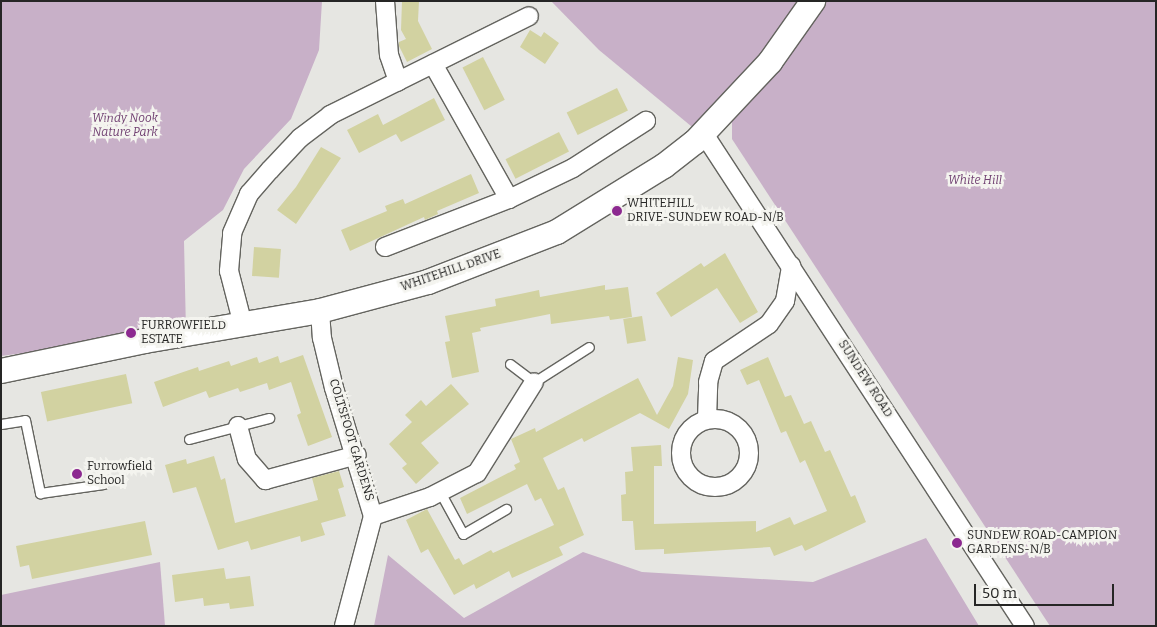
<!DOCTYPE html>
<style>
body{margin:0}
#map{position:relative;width:1157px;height:627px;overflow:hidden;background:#e6e6e2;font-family:Bitter,serif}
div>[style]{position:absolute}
.green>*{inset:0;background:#c8b0c8}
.building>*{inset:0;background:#d2d2a1;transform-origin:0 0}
.roads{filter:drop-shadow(1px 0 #64645f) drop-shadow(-1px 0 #64645f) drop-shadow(0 1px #64645f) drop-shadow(0 -1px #64645f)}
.lane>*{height:9px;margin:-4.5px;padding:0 4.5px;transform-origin:4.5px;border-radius:4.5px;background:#fff}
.street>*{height:18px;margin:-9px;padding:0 9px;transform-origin:9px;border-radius:9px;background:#fff}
.street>.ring{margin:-9px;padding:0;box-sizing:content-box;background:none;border:18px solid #fff;border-radius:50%}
.secondary>*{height:24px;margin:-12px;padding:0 12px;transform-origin:12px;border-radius:12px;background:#fff}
.dots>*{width:14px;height:14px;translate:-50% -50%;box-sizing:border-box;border:2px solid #f4f4ef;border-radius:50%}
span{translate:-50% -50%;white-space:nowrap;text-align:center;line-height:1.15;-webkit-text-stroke:5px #f4f4ef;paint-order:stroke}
.park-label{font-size:12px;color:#714172;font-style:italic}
.poi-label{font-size:12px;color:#262625}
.left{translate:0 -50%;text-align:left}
.street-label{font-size:12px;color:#262625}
.frame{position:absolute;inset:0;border:2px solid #262625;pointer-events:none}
.scale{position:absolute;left:974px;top:584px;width:140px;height:22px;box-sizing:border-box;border:2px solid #262625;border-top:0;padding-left:6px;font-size:15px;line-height:18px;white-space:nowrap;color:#262625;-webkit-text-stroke:4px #f4f4ef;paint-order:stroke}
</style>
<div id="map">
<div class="green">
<div style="clip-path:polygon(1px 1px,322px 1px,319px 50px,291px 119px,244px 169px,223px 210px,184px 241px,186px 331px,1px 356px)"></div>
<div style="clip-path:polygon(551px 1px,798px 1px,764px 54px,697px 131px,599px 50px)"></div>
<div style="clip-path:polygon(827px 1px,1156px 1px,1156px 626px,1050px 626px,732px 139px,732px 119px)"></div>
<div style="clip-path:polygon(926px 538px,979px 626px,374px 626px,388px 555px,464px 618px,583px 552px,642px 572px,813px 582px)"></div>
<div style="clip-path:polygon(160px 562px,165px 626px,1px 626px,1px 595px)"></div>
</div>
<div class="building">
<div style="clip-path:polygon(402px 1px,419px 1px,418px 21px,432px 49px,407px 62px,399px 46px,399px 42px,406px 39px,401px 30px)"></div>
<div style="clip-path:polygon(530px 30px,541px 37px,544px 32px,559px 43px,545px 64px,520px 47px)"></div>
<div style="left:483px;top:57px;width:48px;height:23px;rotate:63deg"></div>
<div style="left:617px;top:88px;width:25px;height:56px;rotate:64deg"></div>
<div style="clip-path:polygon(434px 98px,445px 120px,401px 142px,396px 134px,359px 153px,347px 130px,378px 114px,383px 125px)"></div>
<div style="left:559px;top:132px;width:22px;height:60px;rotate:63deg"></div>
<div style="clip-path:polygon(321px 147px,341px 158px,296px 224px,277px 210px,296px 187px)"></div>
<div style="clip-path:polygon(471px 174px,479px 193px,437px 211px,438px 214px,425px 220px,424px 217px,350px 251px,341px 230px,387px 211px,385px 206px,403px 199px,405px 204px)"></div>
<div style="left:254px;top:247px;width:27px;height:29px;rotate:4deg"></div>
<div style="clip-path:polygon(725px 253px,758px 312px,740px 323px,717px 288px,671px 317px,656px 293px,701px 263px,704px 267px)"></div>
<div style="clip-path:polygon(605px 285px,605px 290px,628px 287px,632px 317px,610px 320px,609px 316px,551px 324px,550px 314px,480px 328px,481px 331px,472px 333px,479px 372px,452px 378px,445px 342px,450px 341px,445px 316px,496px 306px,495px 299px,525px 293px,539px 290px,540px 297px)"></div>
<div style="left:642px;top:316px;width:25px;height:19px;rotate:81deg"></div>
<div style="clip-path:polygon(303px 355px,332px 437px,308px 446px,297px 415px,301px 413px,291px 382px,269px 390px,267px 383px,240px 392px,238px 388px,209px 398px,206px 391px,163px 407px,154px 382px,198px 367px,199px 371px,229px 361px,231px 366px,257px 357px,259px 363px,278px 356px,280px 363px)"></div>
<div style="clip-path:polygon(678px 357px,693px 360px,688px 394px,669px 429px,640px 413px,584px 442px,582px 438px,543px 458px,558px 490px,564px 487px,584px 535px,559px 547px,563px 555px,512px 578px,509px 571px,476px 589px,474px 584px,454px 595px,428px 549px,421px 553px,406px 520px,427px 509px,455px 560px,459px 558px,463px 565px,491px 550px,493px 553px,554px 525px,541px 498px,535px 501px,527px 484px,467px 514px,460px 498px,516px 469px,514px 465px,520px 462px,511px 439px,535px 428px,536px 432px,638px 378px,657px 415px,673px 386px)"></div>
<div style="clip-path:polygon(768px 357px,785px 397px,791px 395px,804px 424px,811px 421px,825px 452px,830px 450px,851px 497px,855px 495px,866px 522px,805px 551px,802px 545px,774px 556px,770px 547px,664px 554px,664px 549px,635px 550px,633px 521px,622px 521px,621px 495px,626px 494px,625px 472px,633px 471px,631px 447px,661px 445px,662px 466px,654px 466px,654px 524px,756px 521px,756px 532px,790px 517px,794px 525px,827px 511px,805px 460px,800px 463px,786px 431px,781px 433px,759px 380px,747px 385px,740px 370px)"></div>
<div style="left:126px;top:374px;width:30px;height:87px;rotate:78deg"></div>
<div style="clip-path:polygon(451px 384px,469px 404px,421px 443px,439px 463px,416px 484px,402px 468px,407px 464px,389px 444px,412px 422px,405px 415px,421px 400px,426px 406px)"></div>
<div style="clip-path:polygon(214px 456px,221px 480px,225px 478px,235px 523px,318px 500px,312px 478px,339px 471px,344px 487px,338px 489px,346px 516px,321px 523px,325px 535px,301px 542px,300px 536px,251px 550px,248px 541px,218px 550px,196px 487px,173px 493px,165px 465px,186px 459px,187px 464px)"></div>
<div style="clip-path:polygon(145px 521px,152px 555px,32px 579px,29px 565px,20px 567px,16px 546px)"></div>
<div style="clip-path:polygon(224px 568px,226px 579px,250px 576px,254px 606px,230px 609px,229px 603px,204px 606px,203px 598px,175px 602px,172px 575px)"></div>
</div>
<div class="roads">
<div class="lane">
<div style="left:510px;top:364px;width:30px;rotate:37deg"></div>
<div style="left:534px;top:382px;width:65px;rotate:-32.5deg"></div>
<div style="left:1px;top:424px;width:24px;rotate:-9deg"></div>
<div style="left:25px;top:420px;width:75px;rotate:78.4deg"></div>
<div style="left:40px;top:493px;width:64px;rotate:-8.1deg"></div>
<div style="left:189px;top:439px;width:83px;rotate:-14.7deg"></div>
<div style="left:440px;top:492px;width:48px;rotate:61.3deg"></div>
<div style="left:463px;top:534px;width:50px;rotate:-30.2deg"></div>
</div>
<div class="street">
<div style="left:385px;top:1px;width:54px;rotate:85.8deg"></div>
<div style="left:389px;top:55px;width:28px;rotate:71deg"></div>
<div style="left:433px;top:64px;width:155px;rotate:60.6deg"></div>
<div style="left:704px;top:134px;width:587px;rotate:56.88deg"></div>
<div style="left:385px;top:247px;width:133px;rotate:-21.2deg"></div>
<div style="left:509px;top:199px;width:71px;rotate:-25.8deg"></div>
<div style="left:573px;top:168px;width:87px;rotate:-32.8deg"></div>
<div style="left:320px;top:311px;width:27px;rotate:86deg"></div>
<div style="left:322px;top:338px;width:51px;rotate:76.5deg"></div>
<div style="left:334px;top:388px;width:134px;rotate:73.1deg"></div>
<div style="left:373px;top:516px;width:114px;rotate:104.8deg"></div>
<div style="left:243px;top:325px;width:56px;rotate:-104.5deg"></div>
<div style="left:229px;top:271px;width:38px;rotate:-85deg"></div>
<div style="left:232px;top:233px;width:43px;rotate:-66.4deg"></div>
<div style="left:249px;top:194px;width:32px;rotate:-49deg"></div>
<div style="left:270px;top:170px;width:44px;rotate:-46.8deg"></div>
<div style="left:300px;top:138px;width:38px;rotate:-37deg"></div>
<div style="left:330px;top:115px;width:222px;rotate:-26.4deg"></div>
<div class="ring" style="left:681px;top:419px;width:50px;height:50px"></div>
<div style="left:707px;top:419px;width:37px;rotate:-88deg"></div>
<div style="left:708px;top:382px;width:22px;rotate:-74deg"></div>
<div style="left:714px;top:361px;width:66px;rotate:-33.9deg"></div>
<div style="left:769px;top:324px;width:28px;rotate:-55deg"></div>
<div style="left:785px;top:301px;width:36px;rotate:-80deg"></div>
<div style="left:238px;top:426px;width:34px;rotate:75deg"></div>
<div style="left:247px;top:459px;width:28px;rotate:49deg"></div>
<div style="left:265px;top:480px;width:95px;rotate:-15.2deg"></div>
<div style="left:373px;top:516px;width:60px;rotate:-18.4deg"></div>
<div style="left:430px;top:497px;width:53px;rotate:-27.1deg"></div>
<div style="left:477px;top:473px;width:107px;rotate:-57.9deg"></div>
</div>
<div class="secondary">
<div style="left:1px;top:371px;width:147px;rotate:-11.8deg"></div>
<div style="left:145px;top:341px;width:178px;rotate:-9.7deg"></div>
<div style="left:320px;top:311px;width:112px;rotate:-15deg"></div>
<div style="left:428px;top:282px;width:138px;rotate:-21.2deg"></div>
<div style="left:557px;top:232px;width:126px;rotate:-31.7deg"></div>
<div style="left:664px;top:166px;width:39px;rotate:-38deg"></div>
<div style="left:695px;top:142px;width:110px;rotate:-46.8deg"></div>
<div style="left:770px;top:62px;width:75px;rotate:-54.8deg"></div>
</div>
</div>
<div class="dots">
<div style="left:617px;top:211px;background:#8c2990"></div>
<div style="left:131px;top:333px;background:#8c2990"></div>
<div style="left:77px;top:474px;background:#8c2990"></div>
<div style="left:957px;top:543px;background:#8c2990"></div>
</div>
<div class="park-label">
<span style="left:125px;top:126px">Windy Nook<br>Nature Park</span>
<span style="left:975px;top:181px">White Hill</span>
</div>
<div class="poi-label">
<span class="left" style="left:627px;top:211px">WHITEHILL<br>DRIVE-SUNDEW ROAD-N/B</span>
<span class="left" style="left:141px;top:333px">FURROWFIELD<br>ESTATE</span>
<span class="left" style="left:87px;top:474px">Furrowfield<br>School</span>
<span class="left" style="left:967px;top:543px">SUNDEW ROAD-CAMPION<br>GARDENS-N/B</span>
</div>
<div class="street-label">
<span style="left:451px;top:271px;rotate:-19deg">WHITEHILL DRIVE</span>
<span style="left:865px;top:379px;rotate:57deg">SUNDEW ROAD</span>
<span style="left:351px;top:440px;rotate:73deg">COLTSFOOT GARDENS</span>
</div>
<div class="frame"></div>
<div class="scale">50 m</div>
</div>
